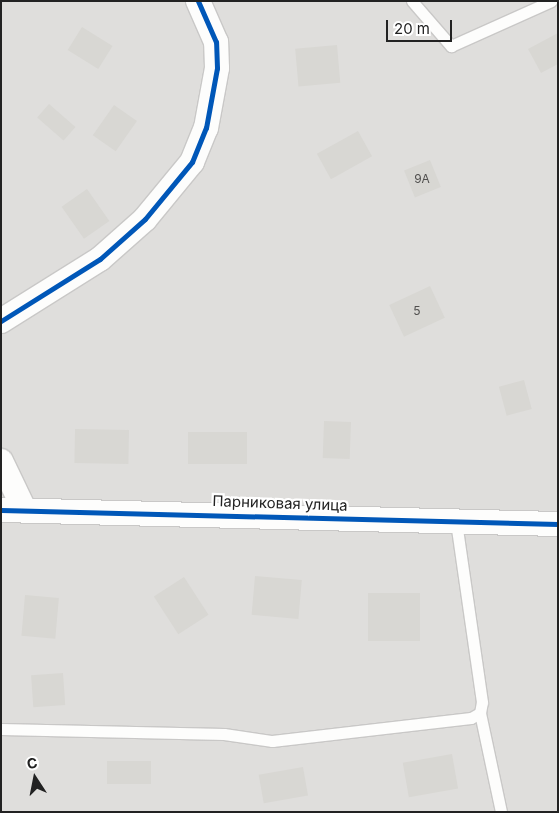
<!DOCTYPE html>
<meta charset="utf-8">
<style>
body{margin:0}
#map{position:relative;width:559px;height:813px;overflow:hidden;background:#f0efeb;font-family:Inter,sans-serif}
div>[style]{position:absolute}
.residential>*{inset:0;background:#dfdedc;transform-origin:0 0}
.building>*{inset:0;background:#d8d7d3;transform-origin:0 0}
.roads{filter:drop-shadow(1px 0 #c9c8c7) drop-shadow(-1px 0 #c9c8c7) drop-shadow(0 1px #c9c8c7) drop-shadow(0 -1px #c9c8c7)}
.service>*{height:11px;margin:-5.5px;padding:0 5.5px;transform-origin:5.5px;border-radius:5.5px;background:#fdfdfc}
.minor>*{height:24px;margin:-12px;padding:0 12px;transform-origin:12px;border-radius:12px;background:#fdfdfc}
.cycleway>*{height:5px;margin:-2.5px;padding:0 2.5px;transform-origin:2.5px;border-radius:2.5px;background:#0057b8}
span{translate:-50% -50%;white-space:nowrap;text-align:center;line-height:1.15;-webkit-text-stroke:4.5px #fff;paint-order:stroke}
.number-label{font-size:12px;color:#504f4e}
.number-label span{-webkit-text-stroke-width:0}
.street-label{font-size:15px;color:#222}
.frame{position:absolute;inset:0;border:2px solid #222;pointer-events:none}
.north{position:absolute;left:10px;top:753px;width:50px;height:50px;-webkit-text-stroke:4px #fff;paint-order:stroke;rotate:349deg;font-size:14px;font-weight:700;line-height:20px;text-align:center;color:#222}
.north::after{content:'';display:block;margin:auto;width:18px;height:22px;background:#222;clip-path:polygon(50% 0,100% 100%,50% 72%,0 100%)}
.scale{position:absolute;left:386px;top:20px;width:66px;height:22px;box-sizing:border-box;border:2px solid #222;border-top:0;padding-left:6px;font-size:15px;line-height:18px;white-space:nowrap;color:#222;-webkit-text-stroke:4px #fff;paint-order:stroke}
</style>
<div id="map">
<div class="residential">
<div style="left:1px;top:1px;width:557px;height:811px"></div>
</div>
<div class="building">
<div style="left:82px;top:27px;width:36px;height:27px;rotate:32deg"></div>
<div style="clip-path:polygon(558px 33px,558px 64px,541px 73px,528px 49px)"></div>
<div style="left:337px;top:45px;width:38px;height:42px;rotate:85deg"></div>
<div style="left:49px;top:104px;width:35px;height:18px;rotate:41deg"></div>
<div style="left:114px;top:105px;width:28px;height:37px;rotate:35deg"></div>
<div style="left:358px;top:131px;width:29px;height:47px;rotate:61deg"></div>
<div style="left:430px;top:160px;width:29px;height:28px;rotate:68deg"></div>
<div style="left:87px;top:189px;width:39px;height:31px;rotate:55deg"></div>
<div style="left:430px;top:286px;width:35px;height:45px;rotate:65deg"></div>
<div style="left:524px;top:380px;width:30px;height:26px;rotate:75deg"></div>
<div style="left:324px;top:421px;width:27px;height:37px;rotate:2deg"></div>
<div style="left:75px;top:429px;width:54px;height:34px;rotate:1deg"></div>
<div style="left:188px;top:432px;width:59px;height:32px"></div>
<div style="left:255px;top:576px;width:47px;height:39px;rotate:5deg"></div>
<div style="left:184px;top:577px;width:45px;height:36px;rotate:57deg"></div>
<div style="left:368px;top:593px;width:52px;height:48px"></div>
<div style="left:25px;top:595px;width:34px;height:41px;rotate:5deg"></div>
<div style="left:63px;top:673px;width:32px;height:32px;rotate:86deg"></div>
<div style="left:452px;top:754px;width:35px;height:50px;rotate:80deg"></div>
<div style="left:151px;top:761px;width:23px;height:44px;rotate:90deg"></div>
<div style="left:303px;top:767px;width:29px;height:45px;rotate:80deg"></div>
</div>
<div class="roads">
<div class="service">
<div style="left:412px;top:1px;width:60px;rotate:49.1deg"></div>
<div style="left:451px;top:46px;width:110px;rotate:-24.2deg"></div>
<div style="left:480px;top:713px;width:101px;rotate:78deg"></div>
<div style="left:1px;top:729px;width:223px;rotate:1.3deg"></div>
<div style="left:224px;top:734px;width:49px;rotate:8.3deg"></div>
<div style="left:272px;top:741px;width:200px;rotate:-6.6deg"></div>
<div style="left:471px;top:718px;width:10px;rotate:-29deg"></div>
<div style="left:480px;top:713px;width:11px;rotate:-80deg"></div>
<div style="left:482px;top:702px;width:183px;rotate:-98.2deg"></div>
</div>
<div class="minor">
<div style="left:1px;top:321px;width:117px;rotate:-32.1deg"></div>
<div style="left:100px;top:259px;width:60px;rotate:-41.6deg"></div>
<div style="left:145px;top:219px;width:74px;rotate:-50.5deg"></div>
<div style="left:192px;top:162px;width:37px;rotate:-68deg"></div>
<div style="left:206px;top:128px;width:61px;rotate:-79.6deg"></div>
<div style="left:217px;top:68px;width:26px;rotate:-92deg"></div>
<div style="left:216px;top:42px;width:45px;rotate:-113.7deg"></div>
<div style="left:1px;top:461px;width:53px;rotate:64.4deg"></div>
<div style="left:1px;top:510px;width:557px;rotate:1.44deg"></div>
</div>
</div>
<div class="cycleway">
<div style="left:1px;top:321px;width:117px;rotate:-32.1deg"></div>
<div style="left:100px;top:259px;width:60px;rotate:-41.6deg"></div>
<div style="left:145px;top:219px;width:74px;rotate:-50.5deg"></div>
<div style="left:192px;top:162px;width:37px;rotate:-68deg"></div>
<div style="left:206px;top:128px;width:61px;rotate:-79.6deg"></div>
<div style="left:217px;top:68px;width:26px;rotate:-92deg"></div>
<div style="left:216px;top:42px;width:45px;rotate:-113.7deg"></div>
<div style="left:1px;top:510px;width:557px;rotate:1.44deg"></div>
</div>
<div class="number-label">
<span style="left:422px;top:179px">9А</span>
<span style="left:417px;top:311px">5</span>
</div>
<div class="street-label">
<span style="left:280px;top:503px;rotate:2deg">Парниковая улица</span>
</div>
<div class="frame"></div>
<div class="north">С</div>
<div class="scale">20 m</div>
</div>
